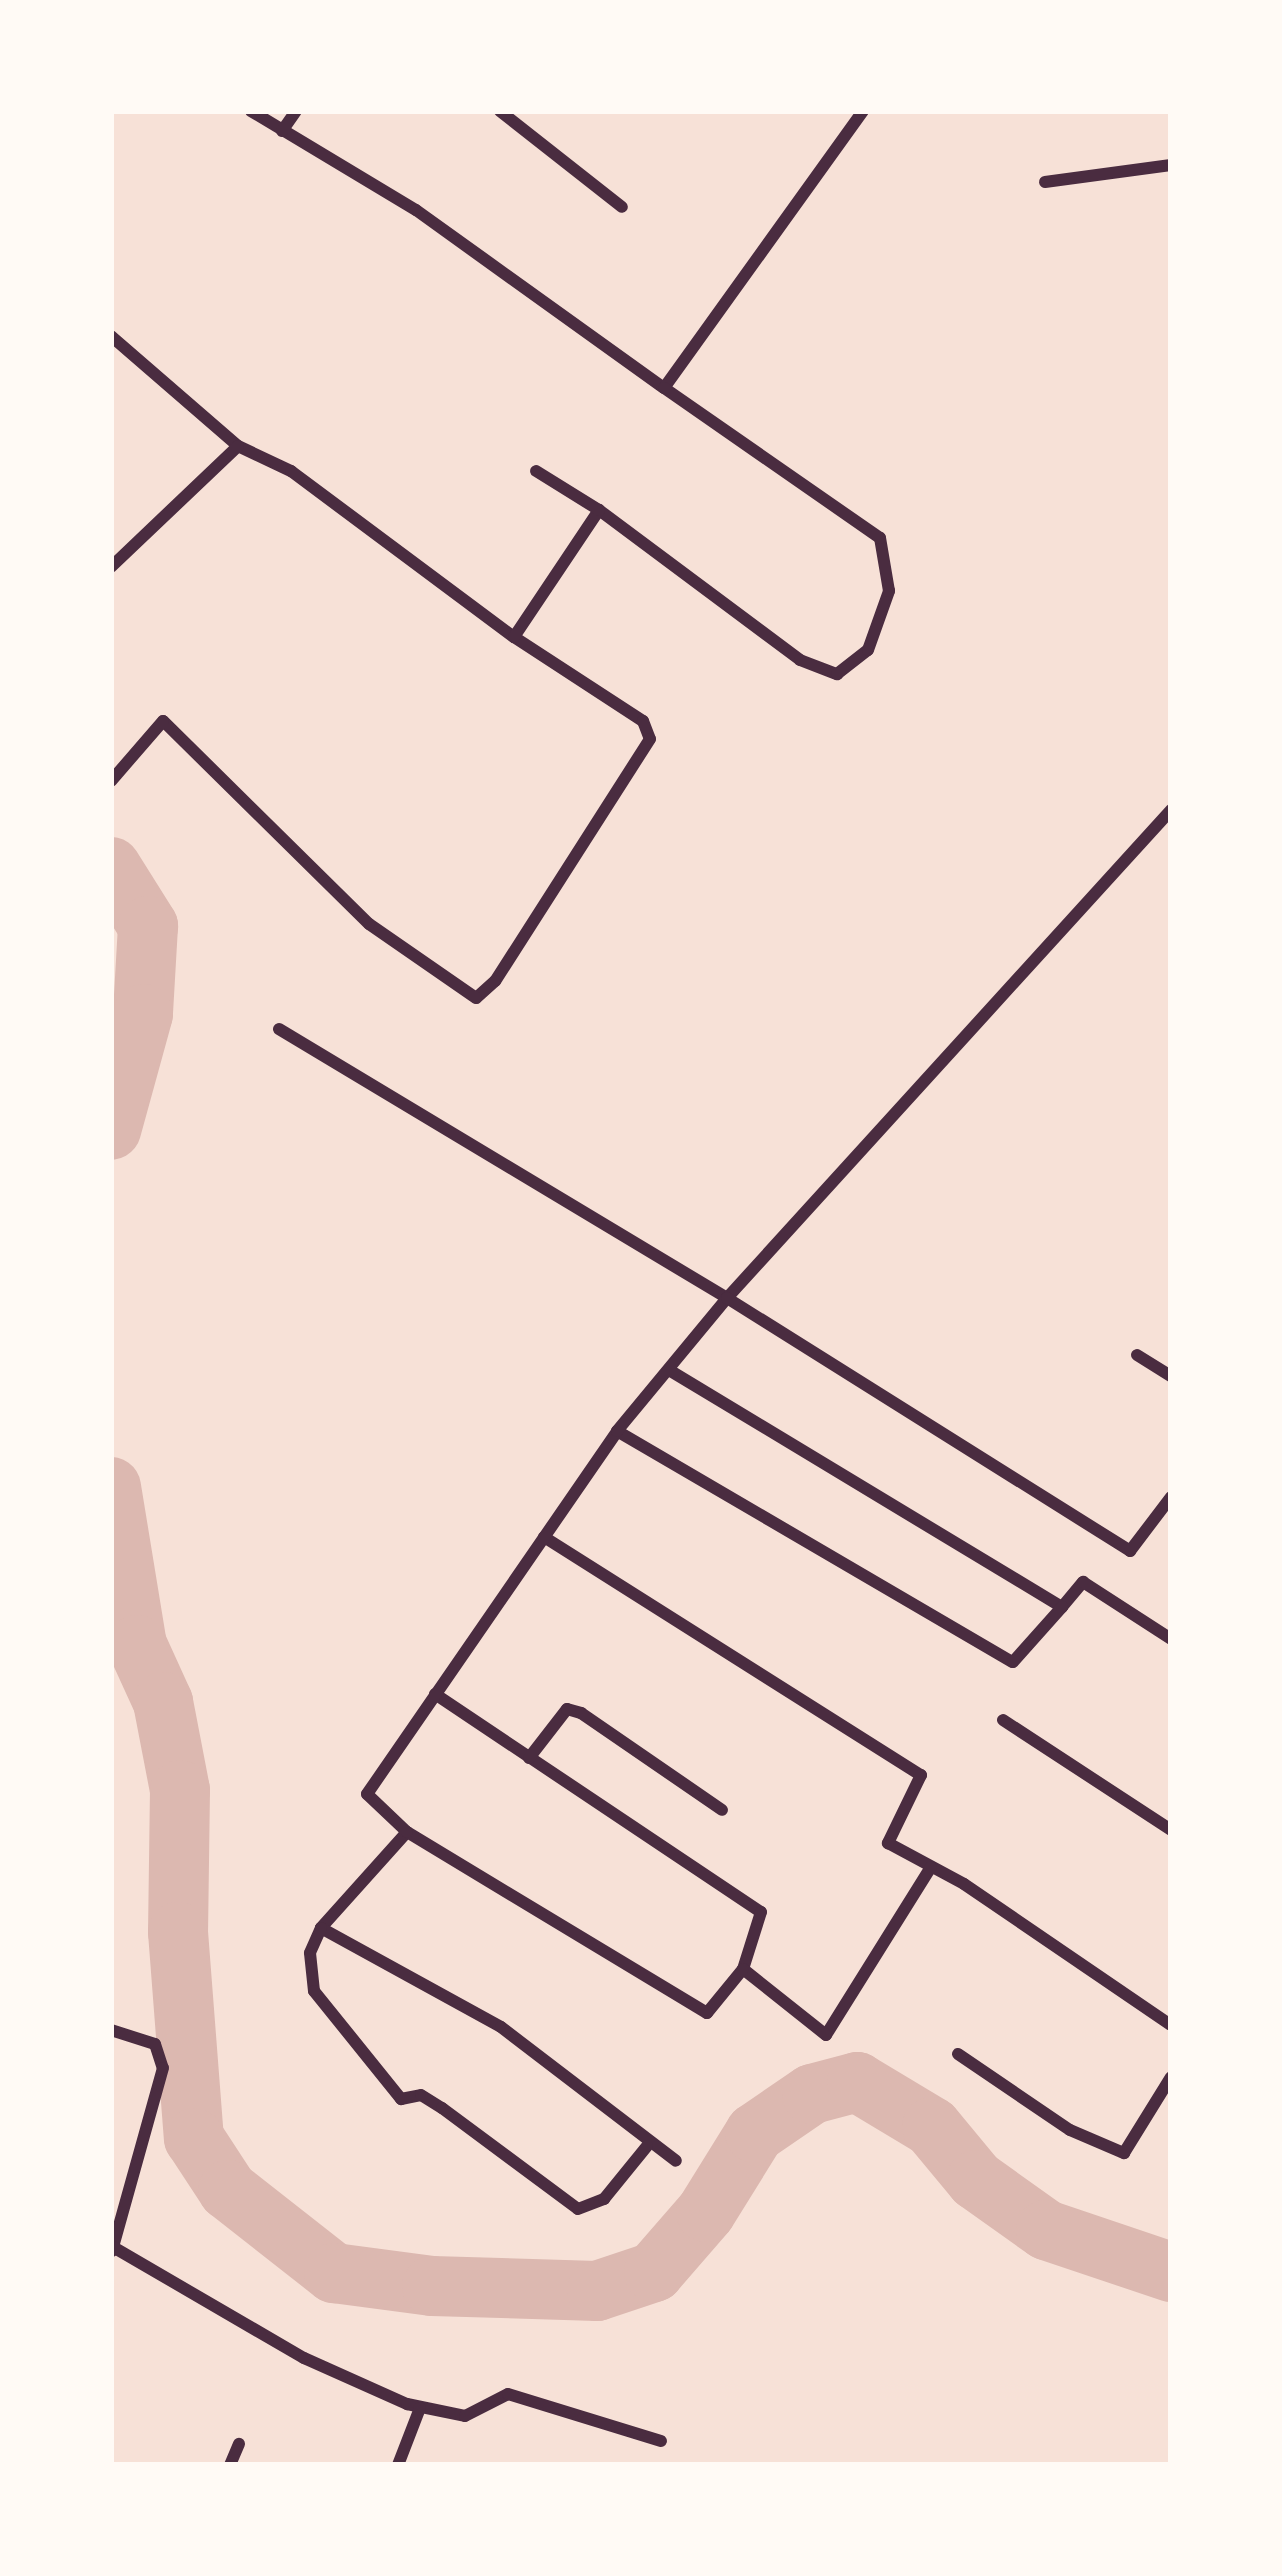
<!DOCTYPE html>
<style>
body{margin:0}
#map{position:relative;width:1282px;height:2576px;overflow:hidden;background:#f7e1d7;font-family:Roboto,sans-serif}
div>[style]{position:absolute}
.river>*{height:60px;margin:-30px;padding:0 30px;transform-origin:30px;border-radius:30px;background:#dcb8b0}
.minor>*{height:12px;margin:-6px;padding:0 6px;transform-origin:6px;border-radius:6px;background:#4a2c40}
span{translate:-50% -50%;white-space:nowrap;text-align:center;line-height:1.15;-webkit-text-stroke:12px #fffaf5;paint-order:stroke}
.frame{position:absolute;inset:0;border:114px solid #fffaf5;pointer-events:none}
</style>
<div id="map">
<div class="river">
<div style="left:111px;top:867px;width:70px;rotate:57.9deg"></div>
<div style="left:148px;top:926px;width:88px;rotate:93.3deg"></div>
<div style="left:143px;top:1014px;width:120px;rotate:105.4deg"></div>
<div style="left:111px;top:1487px;width:160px;rotate:80.7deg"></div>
<div style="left:137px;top:1645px;width:63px;rotate:65.5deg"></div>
<div style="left:163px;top:1702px;width:90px;rotate:79.1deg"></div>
<div style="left:180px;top:1790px;width:142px;rotate:90.8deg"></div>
<div style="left:178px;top:1932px;width:207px;rotate:85.6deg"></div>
<div style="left:194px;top:2138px;width:62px;rotate:56.8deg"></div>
<div style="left:228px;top:2190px;width:135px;rotate:38.1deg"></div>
<div style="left:334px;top:2273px;width:99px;rotate:7.6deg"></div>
<div style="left:432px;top:2286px;width:165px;rotate:1.7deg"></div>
<div style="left:597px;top:2291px;width:60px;rotate:-18.4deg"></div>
<div style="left:654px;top:2272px;width:79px;rotate:-49.1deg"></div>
<div style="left:706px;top:2212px;width:93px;rotate:-58.2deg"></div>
<div style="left:755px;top:2133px;width:69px;rotate:-34.4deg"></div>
<div style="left:812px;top:2094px;width:47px;rotate:-14.9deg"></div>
<div style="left:857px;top:2082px;width:87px;rotate:31deg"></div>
<div style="left:932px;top:2127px;width:69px;rotate:50.3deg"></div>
<div style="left:976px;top:2180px;width:86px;rotate:35.5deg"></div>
<div style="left:1046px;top:2230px;width:132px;rotate:18.6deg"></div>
</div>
<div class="minor">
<div style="left:251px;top:111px;width:192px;rotate:31deg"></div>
<div style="left:416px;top:210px;width:305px;rotate:35.7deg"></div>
<div style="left:664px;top:388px;width:341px;rotate:-54.3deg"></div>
<div style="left:500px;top:111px;width:155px;rotate:38.2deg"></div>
<div style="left:282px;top:131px;width:24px;rotate:-55deg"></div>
<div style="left:1045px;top:182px;width:127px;rotate:-7.7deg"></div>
<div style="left:111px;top:336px;width:168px;rotate:40.9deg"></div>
<div style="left:238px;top:446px;width:59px;rotate:25.3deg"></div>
<div style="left:291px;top:471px;width:278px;rotate:36.7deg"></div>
<div style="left:514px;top:637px;width:154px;rotate:33.1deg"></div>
<div style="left:643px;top:721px;width:19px;rotate:69deg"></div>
<div style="left:650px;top:739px;width:287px;rotate:122.6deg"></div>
<div style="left:495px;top:981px;width:25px;rotate:138deg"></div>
<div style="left:476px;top:998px;width:130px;rotate:-145.3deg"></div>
<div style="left:369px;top:924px;width:289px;rotate:-135.4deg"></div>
<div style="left:163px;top:721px;width:79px;rotate:130.9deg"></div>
<div style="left:599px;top:510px;width:251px;rotate:36.7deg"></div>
<div style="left:800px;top:660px;width:40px;rotate:21deg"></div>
<div style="left:837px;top:674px;width:39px;rotate:-38deg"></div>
<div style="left:868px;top:650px;width:63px;rotate:-70.4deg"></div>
<div style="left:889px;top:591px;width:54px;rotate:-99.6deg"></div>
<div style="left:880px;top:538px;width:263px;rotate:-145.2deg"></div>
<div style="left:111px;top:567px;width:175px;rotate:-43.6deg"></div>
<div style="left:514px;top:637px;width:153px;rotate:-56.2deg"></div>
<div style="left:599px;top:510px;width:74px;rotate:-148.2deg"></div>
<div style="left:279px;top:1029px;width:523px;rotate:30.98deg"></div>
<div style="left:727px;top:1298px;width:660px;rotate:-47.7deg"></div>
<div style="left:1137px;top:1355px;width:40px;rotate:32deg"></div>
<div style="left:669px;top:1370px;width:459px;rotate:31.1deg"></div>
<div style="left:1062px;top:1607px;width:33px;rotate:-50deg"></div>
<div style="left:1083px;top:1582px;width:105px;rotate:32.9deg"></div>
<div style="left:617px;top:1431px;width:458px;rotate:30.3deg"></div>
<div style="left:1013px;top:1662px;width:74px;rotate:-48.3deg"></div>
<div style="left:544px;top:1537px;width:446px;rotate:32.3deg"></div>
<div style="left:921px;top:1775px;width:76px;rotate:115.9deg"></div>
<div style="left:888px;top:1843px;width:86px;rotate:28.3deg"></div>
<div style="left:964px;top:1884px;width:250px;rotate:34.3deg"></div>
<div style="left:435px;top:1694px;width:392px;rotate:33.8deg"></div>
<div style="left:761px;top:1912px;width:60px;rotate:107.5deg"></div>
<div style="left:1003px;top:1720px;width:201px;rotate:33.2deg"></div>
<div style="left:529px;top:1758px;width:62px;rotate:-52.2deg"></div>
<div style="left:567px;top:1709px;width:15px;rotate:16deg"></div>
<div style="left:581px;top:1713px;width:171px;rotate:34.5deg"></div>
<div style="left:407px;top:1832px;width:129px;rotate:131.9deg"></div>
<div style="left:321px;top:1928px;width:205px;rotate:28.8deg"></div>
<div style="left:501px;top:2027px;width:220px;rotate:37.4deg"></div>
<div style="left:931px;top:1867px;width:198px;rotate:122deg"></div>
<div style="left:826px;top:2035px;width:106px;rotate:-141.5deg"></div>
<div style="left:743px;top:1969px;width:57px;rotate:129.3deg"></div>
<div style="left:707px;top:2013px;width:350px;rotate:-148.9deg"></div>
<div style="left:407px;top:1832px;width:55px;rotate:-136.5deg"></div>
<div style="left:367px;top:1794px;width:441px;rotate:-55.4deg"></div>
<div style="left:617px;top:1431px;width:173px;rotate:-50.4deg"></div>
<div style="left:727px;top:1298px;width:476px;rotate:32.1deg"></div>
<div style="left:1130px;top:1551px;width:68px;rotate:-52.8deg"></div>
<div style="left:321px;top:1928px;width:27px;rotate:114deg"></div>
<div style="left:310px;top:1953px;width:38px;rotate:84deg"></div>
<div style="left:314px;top:1991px;width:139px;rotate:51.1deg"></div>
<div style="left:401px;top:2099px;width:20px;rotate:-11deg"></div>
<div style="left:421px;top:2095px;width:25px;rotate:32deg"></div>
<div style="left:442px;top:2108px;width:169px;rotate:36.6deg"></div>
<div style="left:578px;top:2209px;width:28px;rotate:-21deg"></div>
<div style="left:604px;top:2199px;width:68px;rotate:-50.9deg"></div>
<div style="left:111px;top:2030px;width:46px;rotate:17.7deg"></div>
<div style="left:155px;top:2044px;width:25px;rotate:72deg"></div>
<div style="left:163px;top:2068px;width:190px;rotate:105.6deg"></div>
<div style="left:958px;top:2054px;width:135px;rotate:34.2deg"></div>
<div style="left:1070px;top:2130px;width:59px;rotate:23.1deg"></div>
<div style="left:1124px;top:2153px;width:89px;rotate:-58.3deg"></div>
<div style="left:113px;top:2247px;width:221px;rotate:30.2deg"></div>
<div style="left:304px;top:2358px;width:113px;rotate:24.1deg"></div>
<div style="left:407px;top:2404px;width:59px;rotate:11.7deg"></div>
<div style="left:465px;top:2416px;width:48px;rotate:-27.1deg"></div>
<div style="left:508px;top:2394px;width:160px;rotate:17.1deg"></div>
<div style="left:230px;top:2465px;width:23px;rotate:-67deg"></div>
<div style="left:398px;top:2465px;width:61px;rotate:-68.9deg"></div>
</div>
<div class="frame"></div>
</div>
